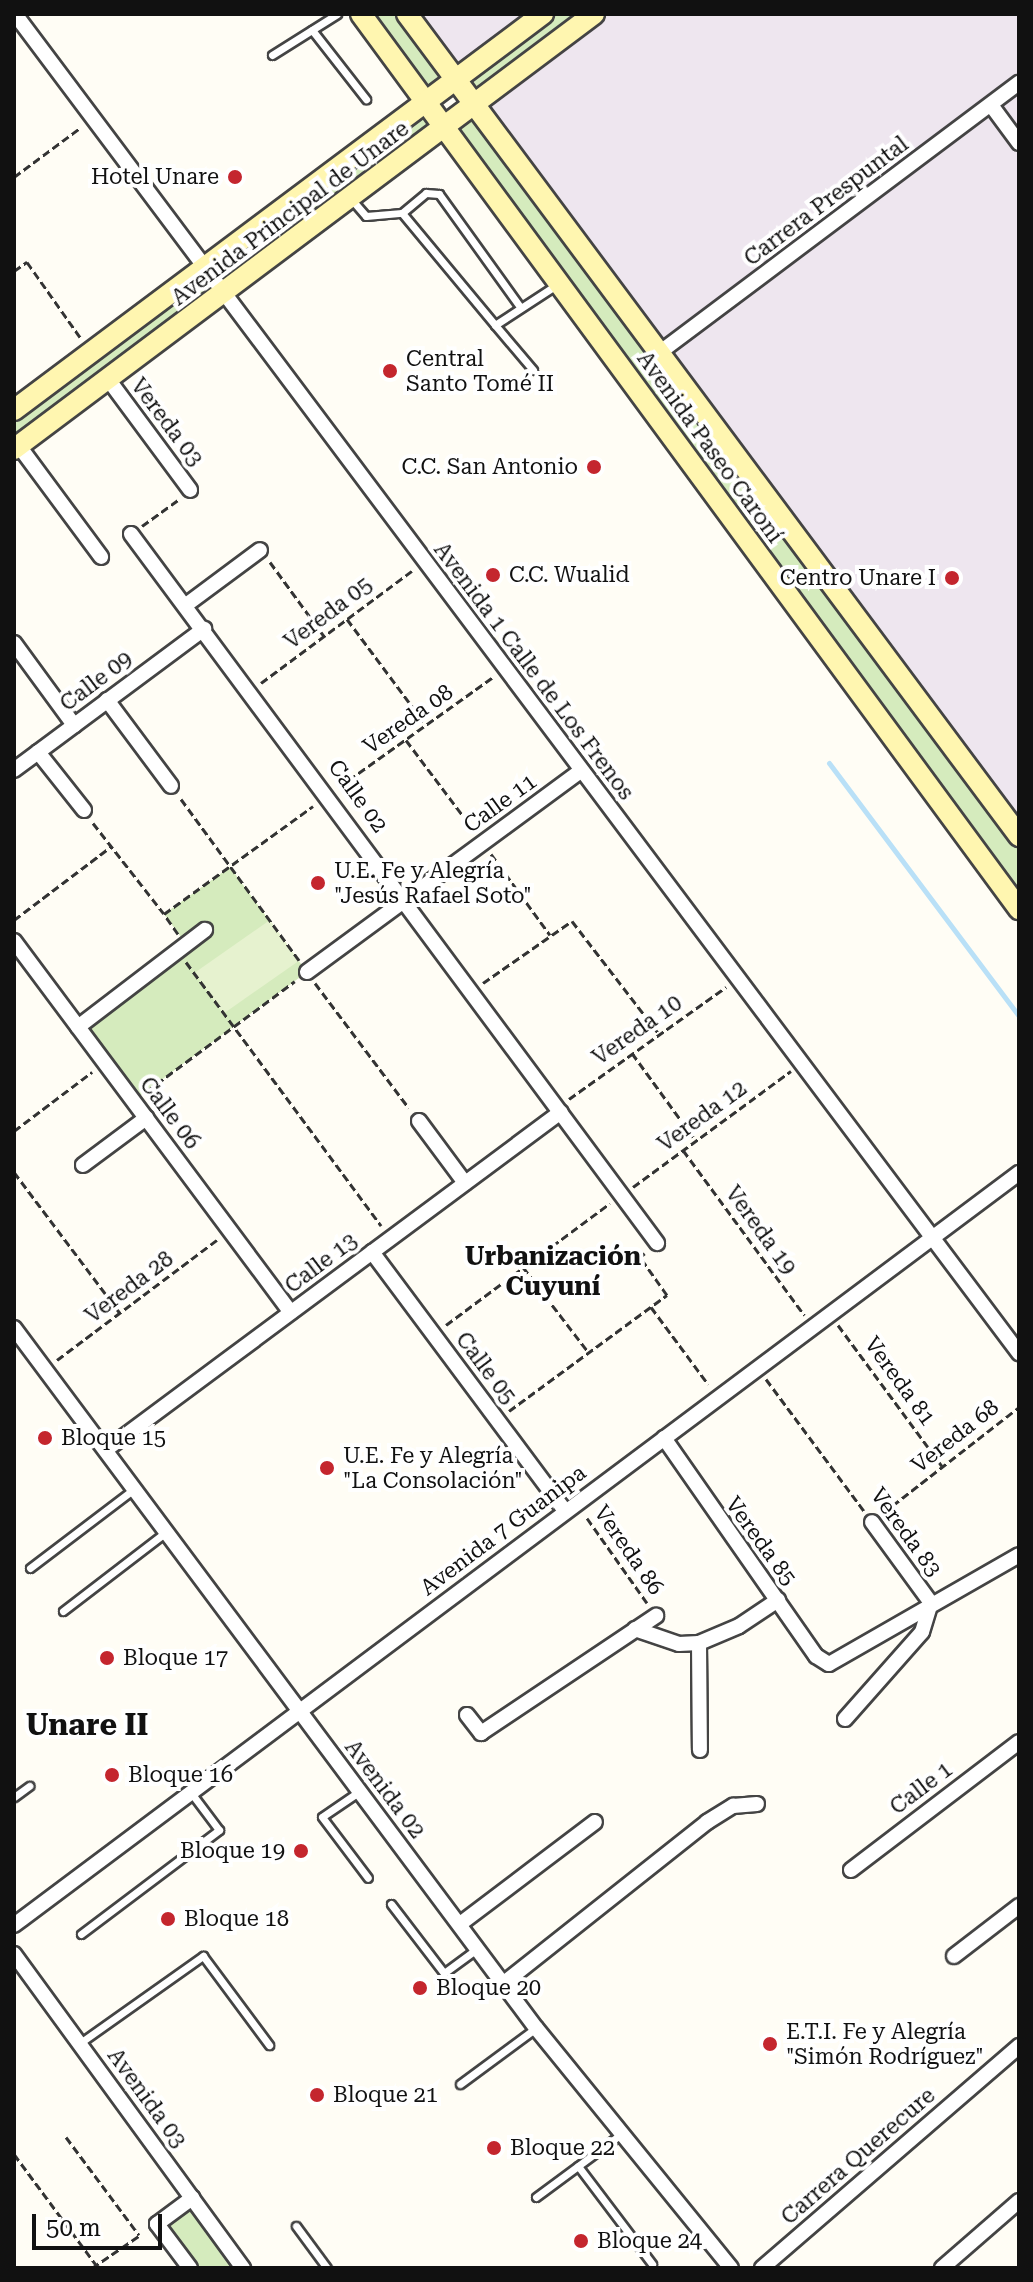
<!DOCTYPE html>
<meta charset="utf-8">
<style>
body{margin:0}
#map{position:relative;width:1033px;height:2282px;overflow:hidden;background:#fffdf5;font-family:"Roboto Serif",serif}
div>[style]{position:absolute}
.industrial>*{inset:0;background:#eee6ef}
.green>*{inset:0;background:#d5ebbd}
.pitch>*{inset:0;background:#e6f2cf;transform-origin:0 0}
.stream>*{height:5px;margin:-2.5px;padding:0 2.5px;transform-origin:2.5px;border-radius:2.5px;background:#b9e0f7}
.path>*{height:3px;margin-top:-1.5px;transform-origin:0;background:repeating-linear-gradient(90deg,#333 0 8px,transparent 0 12px)}
.roads{filter:drop-shadow(2px 0 #444) drop-shadow(-2px 0 #444) drop-shadow(0 2px #444) drop-shadow(0 -2px #444)}
.lane>*{height:7px;margin:-3.5px;padding:0 3.5px;transform-origin:3.5px;border-radius:3.5px;background:#fff}
.street>*{height:14px;margin:-7px;padding:0 7px;transform-origin:7px;border-radius:7px;background:#fff}
.secondary>*{height:20px;margin:-10px;padding:0 10px;transform-origin:10px;border-radius:10px;background:#fff6b0}
.dots>*{width:22px;height:22px;translate:-50% -50%;box-sizing:border-box;border:4px solid #fff;border-radius:50%}
span{translate:-50% -50%;white-space:nowrap;text-align:center;line-height:1.15;-webkit-text-stroke:8px #fff;paint-order:stroke}
.poi-label{font-size:22px;color:#111}
.right{translate:-100% -50%;text-align:right}
.left{translate:0 -50%;text-align:left}
.street-label{font-size:22px;color:#111}
.quarter-label{font-size:26px;color:#111;font-weight:700}
.district-label{font-size:30px;color:#111;font-weight:700}
.frame{position:absolute;inset:0;border:16px solid #111;pointer-events:none}
.scale{position:absolute;left:32px;top:2214px;width:130px;height:36px;box-sizing:border-box;border:4px solid #111;border-top:0;padding-left:10px;font-size:24px;line-height:28px;white-space:nowrap;color:#111;-webkit-text-stroke:6px #fff;paint-order:stroke}
</style>
<div id="map">
<div class="industrial">
<div style="clip-path:polygon(407px 14px,1019px 14px,1019px 836px)"></div>
</div>
<div class="green">
<div style="clip-path:polygon(evenodd,361px 14px,407px 14px,455px 79px,543px 14px,594px 14px,474px 104px,1019px 836px,1019px 909px,444px 128px,14px 449px,14px 410px,425px 102px,361px 14px,455px 80px,473px 104px,444px 127px,426px 102px,455px 80px)"></div>
<div style="clip-path:polygon(230px 867px,307px 972px,133px 1101px,78px 1027px,186px 944px,164px 914px)"></div>
<div style="clip-path:polygon(192px 2198px,244px 2268px,190px 2268px,157px 2224px)"></div>
</div>
<div class="pitch">
<div style="left:270px;top:920px;width:50px;height:92px;rotate:55deg"></div>
</div>
<div class="stream">
<div style="left:829px;top:763px;width:316px;rotate:53.1deg"></div>
</div>
<div class="path">
<div style="left:14px;top:177px;width:82px;rotate:-36.6deg"></div>
<div style="left:14px;top:271px;width:16px;rotate:-35deg"></div>
<div style="left:27px;top:262px;width:92px;rotate:54.8deg"></div>
<div style="left:142px;top:526px;width:44px;rotate:-35.8deg"></div>
<div style="left:270px;top:562px;width:92px;rotate:53.9deg"></div>
<div style="left:347px;top:619px;width:132px;rotate:53.3deg"></div>
<div style="left:261px;top:683px;width:188px;rotate:-36.6deg"></div>
<div style="left:406px;top:740px;width:115px;rotate:53.1deg"></div>
<div style="left:339px;top:787px;width:188px;rotate:-35.5deg"></div>
<div style="left:181px;top:799px;width:200px;rotate:53.8deg"></div>
<div style="left:93px;top:823px;width:115px;rotate:52deg"></div>
<div style="left:491px;top:854px;width:100px;rotate:53.9deg"></div>
<div style="left:14px;top:920px;width:123px;rotate:-37.1deg"></div>
<div style="left:178px;top:934px;width:24px;rotate:-125deg"></div>
<div style="left:164px;top:914px;width:184px;rotate:-35.9deg"></div>
<div style="left:186px;top:962px;width:328px;rotate:53.5deg"></div>
<div style="left:315px;top:983px;width:156px;rotate:53.1deg"></div>
<div style="left:483px;top:983px;width:108px;rotate:-34.9deg"></div>
<div style="left:572px;top:921px;width:143px;rotate:52.4deg"></div>
<div style="left:632px;top:1053px;width:109px;rotate:54deg"></div>
<div style="left:147px;top:1091px;width:184px;rotate:-36.6deg"></div>
<div style="left:569px;top:1099px;width:193px;rotate:-35.5deg"></div>
<div style="left:14px;top:1131px;width:98px;rotate:-37.1deg"></div>
<div style="left:683px;top:1150px;width:205px;rotate:53.7deg"></div>
<div style="left:14px;top:1172px;width:176px;rotate:53.1deg"></div>
<div style="left:633px;top:1187px;width:196px;rotate:-36.3deg"></div>
<div style="left:523px;top:1267px;width:108px;rotate:52.5deg"></div>
<div style="left:651px;top:1307px;width:96px;rotate:53.5deg"></div>
<div style="left:446px;top:1325px;width:204px;rotate:-36.6deg"></div>
<div style="left:838px;top:1325px;width:175px;rotate:53.6deg"></div>
<div style="left:57px;top:1360px;width:200px;rotate:-36.9deg"></div>
<div style="left:766px;top:1379px;width:164px;rotate:53.4deg"></div>
<div style="left:509px;top:1411px;width:196px;rotate:-36.3deg"></div>
<div style="left:667px;top:1295px;width:47px;rotate:-125.4deg"></div>
<div style="left:640px;top:1257px;width:6px;rotate:-39deg"></div>
<div style="left:883px;top:1513px;width:172px;rotate:-37.9deg"></div>
<div style="left:587px;top:1518px;width:104px;rotate:54.8deg"></div>
<div style="left:66px;top:2137px;width:122px;rotate:53.3deg"></div>
<div style="left:14px;top:2154px;width:138px;rotate:53.5deg"></div>
<div style="left:92px;top:2268px;width:58px;rotate:-34.5deg"></div>
</div>
<div class="roads">
<div class="lane">
<div style="left:312px;top:30px;width:88px;rotate:52deg"></div>
<div style="left:272px;top:55px;width:77px;rotate:-32.2deg"></div>
<div style="left:352px;top:200px;width:21px;rotate:49deg"></div>
<div style="left:366px;top:216px;width:36px;rotate:-5deg"></div>
<div style="left:402px;top:213px;width:146px;rotate:50.3deg"></div>
<div style="left:495px;top:325px;width:75px;rotate:-33.1deg"></div>
<div style="left:402px;top:213px;width:31px;rotate:-40deg"></div>
<div style="left:426px;top:193px;width:13px;rotate:4deg"></div>
<div style="left:439px;top:194px;width:140px;rotate:54.3deg"></div>
<div style="left:495px;top:325px;width:59px;rotate:49.8deg"></div>
<div style="left:30px;top:1568px;width:131px;rotate:-37.2deg"></div>
<div style="left:63px;top:1611px;width:130px;rotate:-37.5deg"></div>
<div style="left:357px;top:1793px;width:42px;rotate:145.6deg"></div>
<div style="left:322px;top:1817px;width:76px;rotate:53deg"></div>
<div style="left:14px;top:1797px;width:19px;rotate:-36deg"></div>
<div style="left:391px;top:1904px;width:87px;rotate:52.5deg"></div>
<div style="left:444px;top:1973px;width:42px;rotate:-36.3deg"></div>
<div style="left:81px;top:1934px;width:173px;rotate:-37deg"></div>
<div style="left:219px;top:1830px;width:45px;rotate:-126.9deg"></div>
<div style="left:80px;top:2043px;width:151px;rotate:-35.3deg"></div>
<div style="left:203px;top:1956px;width:111px;rotate:53.4deg"></div>
<div style="left:460px;top:2084px;width:94px;rotate:-36.4deg"></div>
<div style="left:578px;top:2166px;width:123px;rotate:52.9deg"></div>
<div style="left:536px;top:2197px;width:106px;rotate:-36.5deg"></div>
<div style="left:296px;top:2226px;width:52px;rotate:53.6deg"></div>
</div>
<div class="street">
<div style="left:15px;top:14px;width:1674px;rotate:53.14deg"></div>
<div style="left:991px;top:105px;width:47px;rotate:53.6deg"></div>
<div style="left:659px;top:353px;width:450px;rotate:-36.9deg"></div>
<div style="left:108px;top:379px;width:138px;rotate:53.5deg"></div>
<div style="left:19px;top:446px;width:138px;rotate:53.5deg"></div>
<div style="left:131px;top:534px;width:883px;rotate:53.43deg"></div>
<div style="left:186px;top:605px;width:92px;rotate:-36.6deg"></div>
<div style="left:14px;top:643px;width:102px;rotate:53.8deg"></div>
<div style="left:107px;top:700px;width:107px;rotate:53.3deg"></div>
<div style="left:38px;top:752px;width:74px;rotate:51.6deg"></div>
<div style="left:14px;top:770px;width:237px;rotate:-36.6deg"></div>
<div style="left:14px;top:941px;width:463px;rotate:53.3deg"></div>
<div style="left:307px;top:972px;width:340px;rotate:-36.3deg"></div>
<div style="left:78px;top:1027px;width:160px;rotate:-37.4deg"></div>
<div style="left:419px;top:1121px;width:77px;rotate:53.4deg"></div>
<div style="left:83px;top:1165px;width:79px;rotate:-36.7deg"></div>
<div style="left:372px;top:1252px;width:322px;rotate:53.3deg"></div>
<div style="left:14px;top:1328px;width:873px;rotate:53.29deg"></div>
<div style="left:536px;top:2028px;width:309px;rotate:50.9deg"></div>
<div style="left:664px;top:1438px;width:266px;rotate:55.1deg"></div>
<div style="left:816px;top:1656px;width:15px;rotate:32deg"></div>
<div style="left:829px;top:1664px;width:219px;rotate:-29.8deg"></div>
<div style="left:107px;top:1449px;width:565px;rotate:-36.59deg"></div>
<div style="left:635px;top:1629px;width:46px;rotate:18.8deg"></div>
<div style="left:679px;top:1644px;width:20px;rotate:-3deg"></div>
<div style="left:699px;top:1643px;width:43px;rotate:-23deg"></div>
<div style="left:739px;top:1626px;width:47px;rotate:-33.7deg"></div>
<div style="left:699px;top:1643px;width:107px;rotate:89.5deg"></div>
<div style="left:467px;top:1715px;width:23px;rotate:52deg"></div>
<div style="left:481px;top:1733px;width:211px;rotate:-33.8deg"></div>
<div style="left:845px;top:1719px;width:116px;rotate:-48.5deg"></div>
<div style="left:922px;top:1632px;width:30px;rotate:-73deg"></div>
<div style="left:931px;top:1603px;width:100px;rotate:-126.1deg"></div>
<div style="left:851px;top:1870px;width:211px;rotate:-37.3deg"></div>
<div style="left:460px;top:1924px;width:169px;rotate:-37.1deg"></div>
<div style="left:14px;top:1925px;width:1255px;rotate:-36.81deg"></div>
<div style="left:14px;top:1954px;width:389px;rotate:53.9deg"></div>
<div style="left:954px;top:1956px;width:82px;rotate:-37.6deg"></div>
<div style="left:504px;top:1983px;width:259px;rotate:-38.4deg"></div>
<div style="left:707px;top:1822px;width:31px;rotate:-32deg"></div>
<div style="left:733px;top:1806px;width:24px;rotate:-5deg"></div>
<div style="left:190px;top:2268px;width:55px;rotate:-126.9deg"></div>
<div style="left:157px;top:2224px;width:44px;rotate:-36.6deg"></div>
<div style="left:762px;top:2268px;width:340px;rotate:-40.8deg"></div>
<div style="left:942px;top:2268px;width:102px;rotate:-41deg"></div>
</div>
<div class="secondary">
<div style="left:361px;top:14px;width:1111px;rotate:53.68deg"></div>
<div style="left:407px;top:14px;width:1025px;rotate:53.33deg"></div>
<div style="left:14px;top:410px;width:661px;rotate:-36.82deg"></div>
<div style="left:14px;top:449px;width:725px;rotate:-36.87deg"></div>
</div>
</div>
<div class="dots">
<div style="left:235px;top:177px;background:#c4262e"></div>
<div style="left:390px;top:371px;background:#c4262e"></div>
<div style="left:594px;top:467px;background:#c4262e"></div>
<div style="left:493px;top:575px;background:#c4262e"></div>
<div style="left:952px;top:578px;background:#c4262e"></div>
<div style="left:318px;top:883px;background:#c4262e"></div>
<div style="left:45px;top:1438px;background:#c4262e"></div>
<div style="left:327px;top:1468px;background:#c4262e"></div>
<div style="left:107px;top:1658px;background:#c4262e"></div>
<div style="left:112px;top:1775px;background:#c4262e"></div>
<div style="left:301px;top:1851px;background:#c4262e"></div>
<div style="left:168px;top:1919px;background:#c4262e"></div>
<div style="left:420px;top:1988px;background:#c4262e"></div>
<div style="left:770px;top:2044px;background:#c4262e"></div>
<div style="left:317px;top:2095px;background:#c4262e"></div>
<div style="left:494px;top:2148px;background:#c4262e"></div>
<div style="left:581px;top:2241px;background:#c4262e"></div>
</div>
<div class="poi-label">
<span class="right" style="left:219px;top:177px">Hotel Unare</span>
<span class="left" style="left:406px;top:371px">Central<br>Santo Tomé II</span>
<span class="right" style="left:578px;top:467px">C.C. San Antonio</span>
<span class="left" style="left:509px;top:575px">C.C. Wualid</span>
<span class="right" style="left:936px;top:578px">Centro Unare I</span>
<span class="left" style="left:334px;top:883px">U.E. Fe y Alegría<br>"Jesús Rafael Soto"</span>
<span class="left" style="left:61px;top:1438px">Bloque 15</span>
<span class="left" style="left:343px;top:1468px">U.E. Fe y Alegría<br>"La Consolación"</span>
<span class="left" style="left:123px;top:1658px">Bloque 17</span>
<span class="left" style="left:128px;top:1775px">Bloque 16</span>
<span class="right" style="left:285px;top:1851px">Bloque 19</span>
<span class="left" style="left:184px;top:1919px">Bloque 18</span>
<span class="left" style="left:436px;top:1988px">Bloque 20</span>
<span class="left" style="left:786px;top:2044px">E.T.I. Fe y Alegría<br>"Simón Rodríguez"</span>
<span class="left" style="left:333px;top:2095px">Bloque 21</span>
<span class="left" style="left:510px;top:2148px">Bloque 22</span>
<span class="left" style="left:597px;top:2241px">Bloque 24</span>
</div>
<div class="street-label">
<span style="left:826px;top:201px;rotate:-37deg">Carrera Prespuntal</span>
<span style="left:290px;top:213px;rotate:-37deg">Avenida Principal de Unare</span>
<span style="left:167px;top:422px;rotate:53deg">Vereda 03</span>
<span style="left:710px;top:447px;rotate:54deg">Avenida Paseo Caroní</span>
<span style="left:328px;top:613px;rotate:-37deg">Vereda 05</span>
<span style="left:534px;top:671px;rotate:53deg">Avenida 1 Calle de Los Frenos</span>
<span style="left:96px;top:681px;rotate:-37deg">Calle 09</span>
<span style="left:408px;top:719px;rotate:-35deg">Vereda 08</span>
<span style="left:358px;top:796px;rotate:54deg">Calle 02</span>
<span style="left:500px;top:803px;rotate:-36deg">Calle 11</span>
<span style="left:637px;top:1030px;rotate:-35deg">Vereda 10</span>
<span style="left:170px;top:1113px;rotate:53deg">Calle 06</span>
<span style="left:702px;top:1116px;rotate:-36deg">Vereda 12</span>
<span style="left:761px;top:1230px;rotate:54deg">Vereda 19</span>
<span style="left:321px;top:1263px;rotate:-37deg">Calle 13</span>
<span style="left:129px;top:1287px;rotate:-37deg">Vereda 28</span>
<span style="left:486px;top:1368px;rotate:53deg">Calle 05</span>
<span style="left:900px;top:1381px;rotate:54deg">Vereda 81</span>
<span style="left:955px;top:1436px;rotate:-38deg">Vereda 68</span>
<span style="left:503px;top:1530px;rotate:-37deg">Avenida 7 Guanipa</span>
<span style="left:906px;top:1532px;rotate:54deg">Vereda 83</span>
<span style="left:761px;top:1541px;rotate:54deg">Vereda 85</span>
<span style="left:629px;top:1550px;rotate:55deg">Vereda 86</span>
<span style="left:921px;top:1788px;rotate:-37deg">Calle 1</span>
<span style="left:385px;top:1789px;rotate:53deg">Avenida 02</span>
<span style="left:147px;top:2098px;rotate:54deg">Avenida 03</span>
<span style="left:858px;top:2156px;rotate:-41deg">Carrera Querecure</span>
</div>
<div class="quarter-label">
<span style="left:553px;top:1272px">Urbanización<br>Cuyuní</span>
</div>
<div class="district-label">
<span style="left:87px;top:1725px">Unare II</span>
</div>
<div class="frame"></div>
<div class="scale">50 m</div>
</div>
